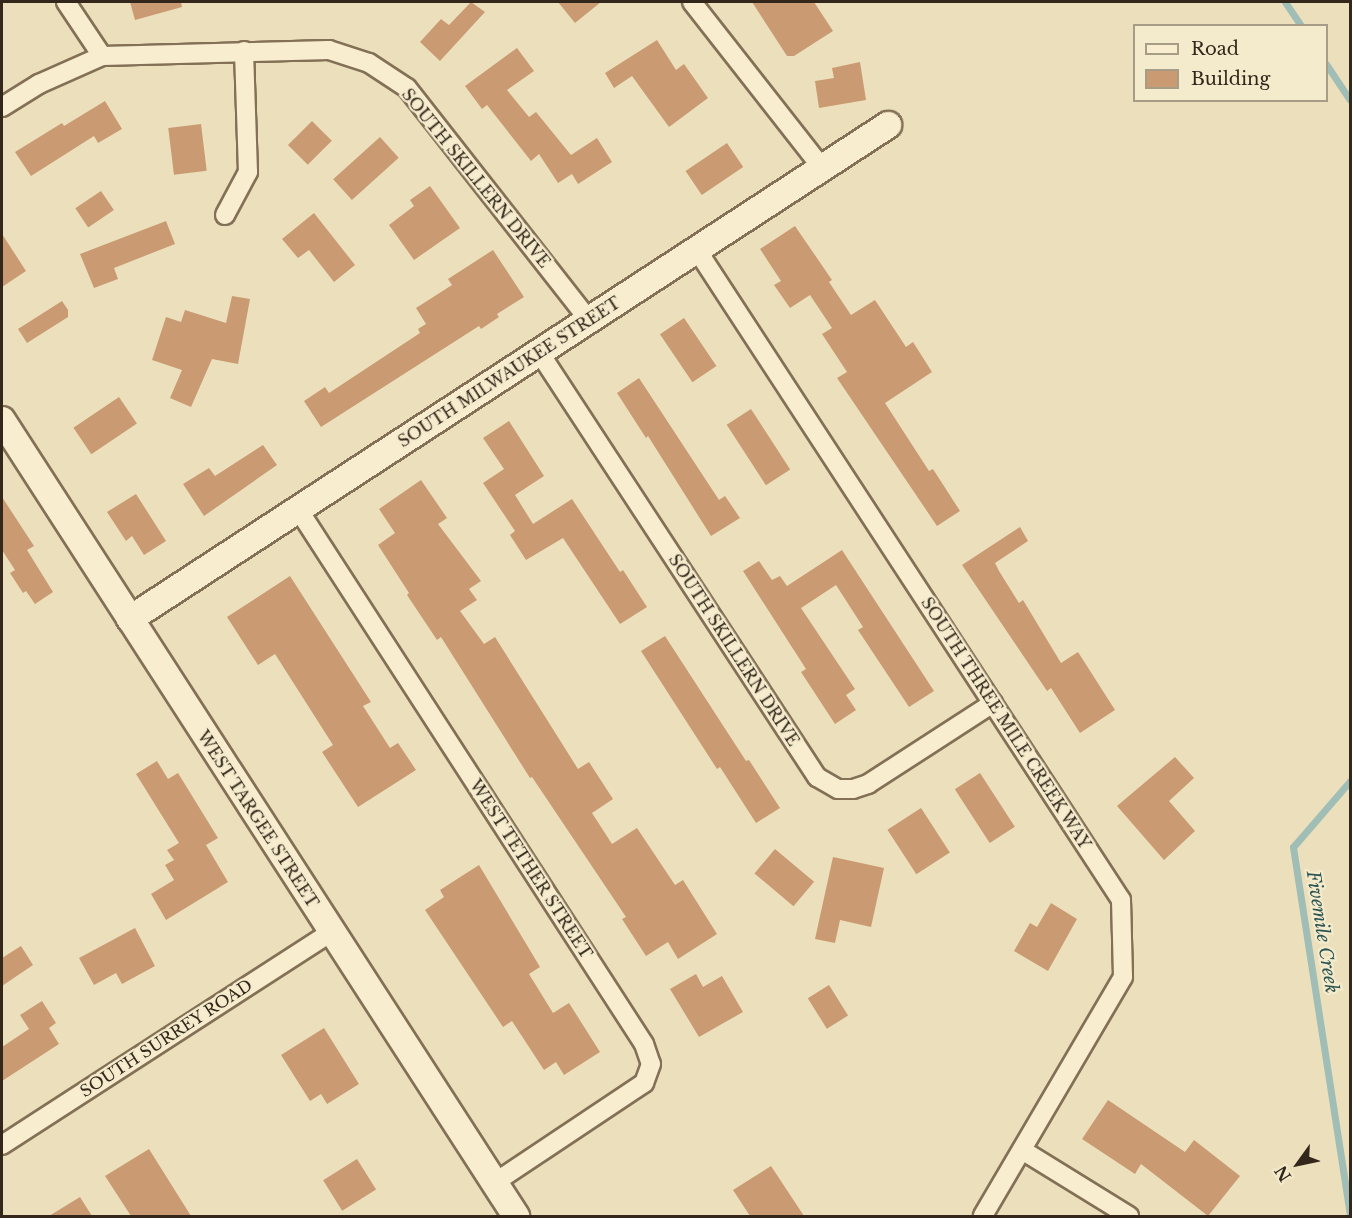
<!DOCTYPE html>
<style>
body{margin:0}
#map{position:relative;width:1352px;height:1218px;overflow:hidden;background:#ece0bc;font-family:"Libre Baskerville",serif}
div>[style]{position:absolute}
.stream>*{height:7px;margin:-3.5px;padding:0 3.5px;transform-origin:3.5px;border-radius:3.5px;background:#a0beb6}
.building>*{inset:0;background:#ca9a72;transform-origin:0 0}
.roads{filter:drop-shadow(2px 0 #837056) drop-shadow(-2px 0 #837056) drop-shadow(0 2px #837056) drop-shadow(0 -2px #837056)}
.street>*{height:18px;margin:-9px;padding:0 9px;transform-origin:9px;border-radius:9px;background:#f8edcf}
.secondary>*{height:26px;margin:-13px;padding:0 13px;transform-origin:13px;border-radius:13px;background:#f8edcf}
span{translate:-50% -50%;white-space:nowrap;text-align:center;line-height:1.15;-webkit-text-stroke:4.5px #f4eacc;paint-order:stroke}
.street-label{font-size:16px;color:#33271b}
.water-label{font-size:18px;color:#2a5351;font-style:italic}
.frame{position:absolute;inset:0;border:3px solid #33271b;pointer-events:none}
.legend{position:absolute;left:1133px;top:24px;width:195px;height:78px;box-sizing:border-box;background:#f4eacc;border:2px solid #a79c85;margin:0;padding:8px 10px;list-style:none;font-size:18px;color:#33271b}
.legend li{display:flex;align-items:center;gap:12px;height:30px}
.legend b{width:30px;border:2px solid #a79c85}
.north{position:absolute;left:1268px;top:1134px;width:60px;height:60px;-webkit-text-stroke:4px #f4eacc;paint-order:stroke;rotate:237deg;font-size:16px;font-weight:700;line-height:24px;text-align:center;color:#33271b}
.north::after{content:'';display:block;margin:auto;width:21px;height:27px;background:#33271b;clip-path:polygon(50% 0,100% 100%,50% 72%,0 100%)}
</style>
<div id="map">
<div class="stream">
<div style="left:1285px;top:2px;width:29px;rotate:56deg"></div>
<div style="left:1326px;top:64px;width:43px;rotate:56.3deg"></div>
<div style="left:1350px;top:781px;width:87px;rotate:130.8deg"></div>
<div style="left:1293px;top:847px;width:372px;rotate:81.2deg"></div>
</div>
<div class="building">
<div style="clip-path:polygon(130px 2px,181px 2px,182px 7px,135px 20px)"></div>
<div style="clip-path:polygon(471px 2px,485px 12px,440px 61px,420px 42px,441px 19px,449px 25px)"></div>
<div style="clip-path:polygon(558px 2px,601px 2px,575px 23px)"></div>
<div style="clip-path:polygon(752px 2px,814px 2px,833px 31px,794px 56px,787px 56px)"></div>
<div style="clip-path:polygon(657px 40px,676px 70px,684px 64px,708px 98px,669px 127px,632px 76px,614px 88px,605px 73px)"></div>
<div style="clip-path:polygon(517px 48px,534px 71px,507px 90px,529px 117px,536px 112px,571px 155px,597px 138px,612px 162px,578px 184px,572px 174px,558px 183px,539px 154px,531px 161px,487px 105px,482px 109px,465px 86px)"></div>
<div style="clip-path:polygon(860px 62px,866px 100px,819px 108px,815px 81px,834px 78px,832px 68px)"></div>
<div style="clip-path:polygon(105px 101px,122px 129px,98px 143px,94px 136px,31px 176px,15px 152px,62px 123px,64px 126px)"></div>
<div style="left:312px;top:121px;width:28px;height:34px;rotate:45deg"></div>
<div style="left:201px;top:124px;width:47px;height:33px;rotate:83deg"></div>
<div style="left:380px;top:137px;width:28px;height:63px;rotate:48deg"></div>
<div style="left:727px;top:143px;width:29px;height:50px;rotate:56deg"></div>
<div style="clip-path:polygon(430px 186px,460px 228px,414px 260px,389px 225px,414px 206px,410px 200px)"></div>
<div style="left:101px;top:191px;width:23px;height:31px;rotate:56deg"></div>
<div style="clip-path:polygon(314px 213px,355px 265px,334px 282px,309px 250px,298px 258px,282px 239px)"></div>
<div style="clip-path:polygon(166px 221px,175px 244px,114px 268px,118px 279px,94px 288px,80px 254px)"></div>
<div style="clip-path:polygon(795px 226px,832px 280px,829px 282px,851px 315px,875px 300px,906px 347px,913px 342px,932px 372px,885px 403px,929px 471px,933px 469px,960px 511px,937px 526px,837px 378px,847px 372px,822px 334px,832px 328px,810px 295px,790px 308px,774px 285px,781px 281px,760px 249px)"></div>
<div style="clip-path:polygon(2px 234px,26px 271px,2px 287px)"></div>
<div style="clip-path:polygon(493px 250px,524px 297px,497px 314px,499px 317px,481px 329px,479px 326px,321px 427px,304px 401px,325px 387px,329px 393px,420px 333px,418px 329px,426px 324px,416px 308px,452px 285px,448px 279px)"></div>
<div style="clip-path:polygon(232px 296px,250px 299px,238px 364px,212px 359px,191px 407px,170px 398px,182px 370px,152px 360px,166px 317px,181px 322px,185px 310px,226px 323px)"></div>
<div style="clip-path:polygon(62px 301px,68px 310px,68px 317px,27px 343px,18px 329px)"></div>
<div style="left:684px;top:318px;width:58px;height:29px;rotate:56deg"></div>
<div style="clip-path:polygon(639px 378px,719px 500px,725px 496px,740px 518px,711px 536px,648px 436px,646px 438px,617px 393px)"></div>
<div style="left:119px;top:397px;width:32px;height:55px;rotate:56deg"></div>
<div style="left:751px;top:409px;width:72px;height:29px;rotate:57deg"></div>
<div style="clip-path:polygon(509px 421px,544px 476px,515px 495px,533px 524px,572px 499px,620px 572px,623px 570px,647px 607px,620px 624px,563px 538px,526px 560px,510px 535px,515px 531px,483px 483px,504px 469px,483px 438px)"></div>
<div style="clip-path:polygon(263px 445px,277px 465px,204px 516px,183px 484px,209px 468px,215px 476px)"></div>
<div style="clip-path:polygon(421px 480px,447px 518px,438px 524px,481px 581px,469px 589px,477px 600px,460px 611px,484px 644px,495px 637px,578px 769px,589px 762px,613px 799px,592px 813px,612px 844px,637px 828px,675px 885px,683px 880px,717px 934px,678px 959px,668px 942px,646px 956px,622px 919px,626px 917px,532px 777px,530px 778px,441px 637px,437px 640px,407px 595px,409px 593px,378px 545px,395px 533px,379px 509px)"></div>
<div style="clip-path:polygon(136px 494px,166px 541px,144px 555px,132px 536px,126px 541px,107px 512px)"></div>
<div style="clip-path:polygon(2px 497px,34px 546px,27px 550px,53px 592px,35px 604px,26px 591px,23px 593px,10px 573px,15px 570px,2px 550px)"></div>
<div style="clip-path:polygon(1020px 527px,1028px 541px,995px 563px,999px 571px,1019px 603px,1023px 600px,1061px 663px,1078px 652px,1115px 710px,1080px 733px,1051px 688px,1047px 691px,962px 565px)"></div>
<div style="clip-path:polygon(842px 550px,934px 691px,909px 707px,858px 630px,863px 627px,836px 585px,801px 608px,855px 689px,846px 695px,856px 710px,835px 724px,801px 672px,806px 669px,743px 571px,759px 561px,772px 580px,780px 576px,787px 586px)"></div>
<div style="clip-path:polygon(290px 576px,371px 702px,363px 706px,390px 748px,398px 743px,416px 770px,358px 807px,322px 752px,333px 745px,275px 654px,258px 665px,227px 617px)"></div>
<div style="clip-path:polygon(665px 636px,746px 761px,749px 760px,780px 808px,756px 823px,720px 767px,717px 769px,641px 651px)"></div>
<div style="clip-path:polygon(1175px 757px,1194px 778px,1169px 801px,1195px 831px,1164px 860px,1117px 806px)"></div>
<div style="clip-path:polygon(157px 761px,168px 779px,178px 773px,218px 838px,206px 845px,228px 882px,166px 920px,151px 894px,174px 880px,165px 865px,174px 860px,167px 850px,179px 843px,136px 774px)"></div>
<div style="left:980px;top:773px;width:64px;height:30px;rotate:57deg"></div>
<div style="left:921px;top:808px;width:53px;height:40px;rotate:57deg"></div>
<div style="left:775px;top:849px;width:51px;height:32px;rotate:40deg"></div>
<div style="clip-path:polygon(833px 857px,884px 868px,871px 927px,840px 920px,835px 943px,815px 939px)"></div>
<div style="clip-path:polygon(479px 865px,540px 967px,529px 974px,553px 1013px,569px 1003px,600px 1052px,564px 1075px,556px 1062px,544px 1070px,512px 1021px,503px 1027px,425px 910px,444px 897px,440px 890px)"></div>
<div style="clip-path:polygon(1051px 903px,1077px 919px,1048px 971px,1014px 951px,1030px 923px,1037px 927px)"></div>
<div style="clip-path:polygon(135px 928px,155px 966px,122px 984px,116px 973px,94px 985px,79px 958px)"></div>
<div style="clip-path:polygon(21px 946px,33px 965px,2px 986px,2px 958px)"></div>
<div style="clip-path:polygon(696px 974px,703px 987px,722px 976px,743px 1012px,699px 1037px,670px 989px)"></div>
<div style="left:829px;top:985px;width:36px;height:25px;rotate:58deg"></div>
<div style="clip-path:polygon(42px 1001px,56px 1023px,49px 1028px,59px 1044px,2px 1081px,2px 1047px,29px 1029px,20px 1015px)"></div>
<div style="clip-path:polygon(324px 1028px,359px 1084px,327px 1104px,321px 1094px,310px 1101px,281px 1055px)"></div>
<div style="clip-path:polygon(1108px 1100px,1185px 1152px,1194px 1140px,1240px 1176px,1208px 1216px,1141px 1164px,1135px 1174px,1082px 1139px)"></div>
<div style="clip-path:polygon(149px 1149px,191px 1216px,131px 1216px,105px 1176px)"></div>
<div style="left:357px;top:1159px;width:36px;height:40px;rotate:58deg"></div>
<div style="clip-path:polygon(771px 1166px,804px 1216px,750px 1216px,733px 1190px)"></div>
<div style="clip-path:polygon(80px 1197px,92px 1216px,49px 1216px)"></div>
</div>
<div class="roads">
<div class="street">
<div style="left:66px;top:2px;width:65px;rotate:56.3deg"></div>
<div style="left:692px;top:2px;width:211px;rotate:51.9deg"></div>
<div style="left:2px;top:107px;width:44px;rotate:-31.9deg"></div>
<div style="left:39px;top:84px;width:69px;rotate:-24deg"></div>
<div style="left:102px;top:56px;width:227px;rotate:-1.5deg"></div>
<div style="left:329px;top:50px;width:42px;rotate:18deg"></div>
<div style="left:369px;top:63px;width:45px;rotate:33.3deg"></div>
<div style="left:407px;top:88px;width:295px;rotate:51.9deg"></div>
<div style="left:225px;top:215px;width:49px;rotate:-61.9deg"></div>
<div style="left:248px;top:172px;width:121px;rotate:-91.9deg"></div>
<div style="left:697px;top:250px;width:776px;rotate:56.88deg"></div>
<div style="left:1121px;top:900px;width:77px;rotate:88.5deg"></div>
<div style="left:1123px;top:977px;width:277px;rotate:120.4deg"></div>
<div style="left:539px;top:352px;width:508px;rotate:56.81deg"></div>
<div style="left:817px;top:777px;width:24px;rotate:30deg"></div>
<div style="left:838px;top:789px;width:15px"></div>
<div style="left:853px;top:789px;width:16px;rotate:-18deg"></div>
<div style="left:868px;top:784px;width:149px;rotate:-32.9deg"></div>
<div style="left:298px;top:509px;width:637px;rotate:57.11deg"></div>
<div style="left:644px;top:1044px;width:21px;rotate:71deg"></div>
<div style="left:651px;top:1064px;width:20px;rotate:110deg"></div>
<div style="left:644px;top:1083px;width:180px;rotate:146.3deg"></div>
<div style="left:2px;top:1145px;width:392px;rotate:-32.9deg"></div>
<div style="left:1022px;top:1150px;width:126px;rotate:31.7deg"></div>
</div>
<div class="secondary">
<div style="left:2px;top:420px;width:948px;rotate:57.15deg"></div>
<div style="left:130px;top:619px;width:905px;rotate:-33.09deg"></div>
</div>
</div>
<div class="street-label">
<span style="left:476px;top:178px;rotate:51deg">SOUTH SKILLERN DRIVE</span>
<span style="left:509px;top:372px;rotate:-33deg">SOUTH MILWAUKEE STREET</span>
<span style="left:734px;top:650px;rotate:57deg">SOUTH SKILLERN DRIVE</span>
<span style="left:1006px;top:723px;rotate:57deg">SOUTH THREE MILE CREEK WAY</span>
<span style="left:258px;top:819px;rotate:57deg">WEST TARGEE STREET</span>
<span style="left:531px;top:869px;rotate:57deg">WEST TETHER STREET</span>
<span style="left:166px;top:1038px;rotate:-33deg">SOUTH SURREY ROAD</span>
</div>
<div class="water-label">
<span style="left:1322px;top:932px;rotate:81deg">Fivemile Creek</span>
</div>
<div class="frame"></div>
<ul class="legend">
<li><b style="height:8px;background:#f8edcf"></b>Road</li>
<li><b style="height:16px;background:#ca9a72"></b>Building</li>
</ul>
<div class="north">N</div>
</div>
